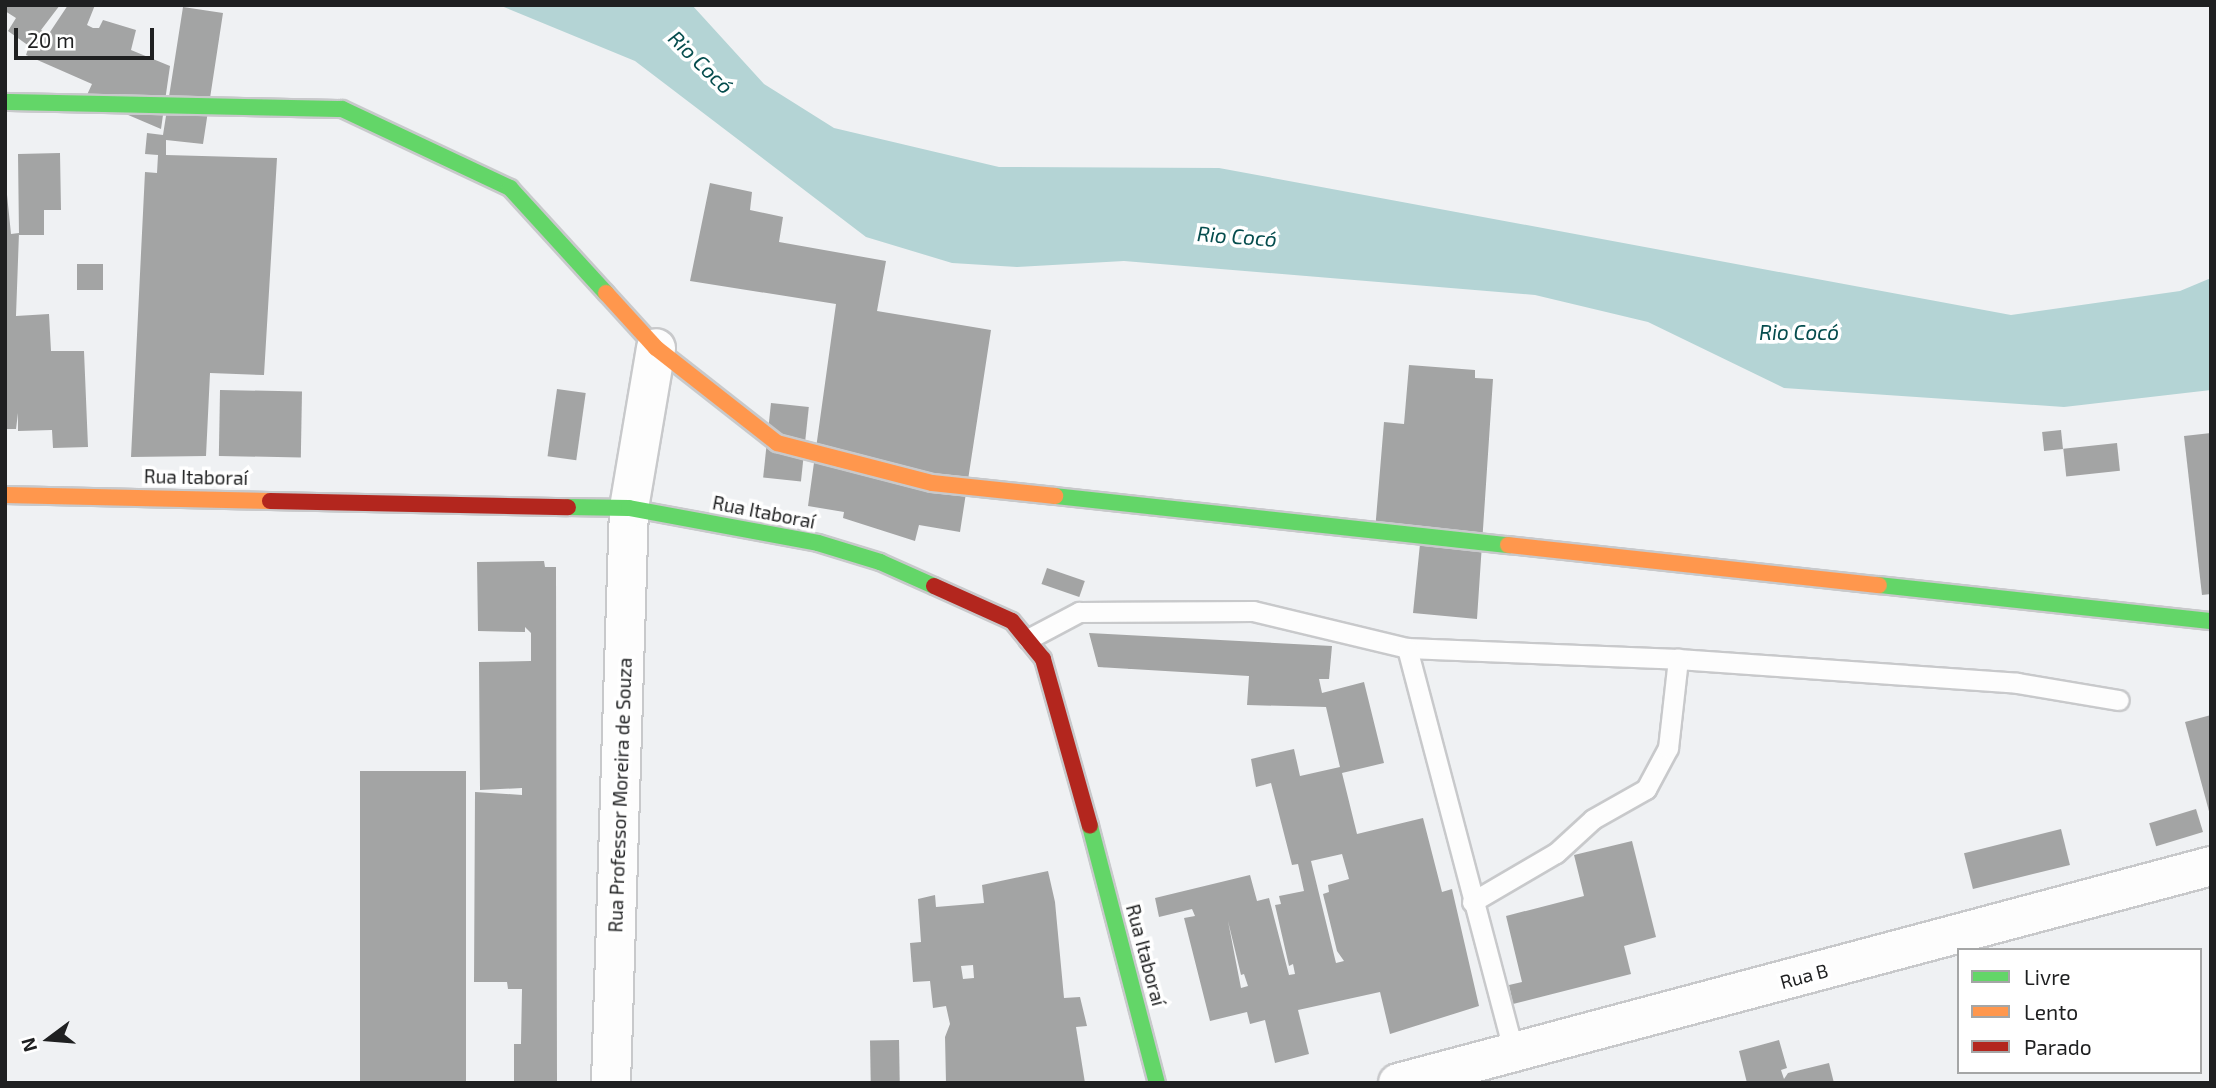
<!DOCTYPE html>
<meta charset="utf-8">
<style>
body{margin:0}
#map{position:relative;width:2216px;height:1088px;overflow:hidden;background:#eff1f3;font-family:"Exo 2",sans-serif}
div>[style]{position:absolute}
.water>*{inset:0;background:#b4d4d5}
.building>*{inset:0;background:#a3a4a4;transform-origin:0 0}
.roads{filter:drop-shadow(2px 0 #c8c9cb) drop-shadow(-2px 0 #c8c9cb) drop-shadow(0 2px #c8c9cb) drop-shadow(0 -2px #c8c9cb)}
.lane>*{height:19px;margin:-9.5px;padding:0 9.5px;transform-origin:9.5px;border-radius:9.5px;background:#fdfdfd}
.street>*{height:38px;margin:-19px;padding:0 19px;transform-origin:19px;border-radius:19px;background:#fdfdfd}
.fast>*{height:16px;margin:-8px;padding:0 8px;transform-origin:8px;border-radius:8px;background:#63d668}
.slow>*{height:16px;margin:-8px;padding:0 8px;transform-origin:8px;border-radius:8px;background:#ff974d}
.jam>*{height:16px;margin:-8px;padding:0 8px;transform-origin:8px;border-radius:8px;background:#b3261e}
span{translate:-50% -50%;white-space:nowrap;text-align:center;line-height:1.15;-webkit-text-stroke:7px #fff;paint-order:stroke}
.street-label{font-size:19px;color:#1f2021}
.water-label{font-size:21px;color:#064d4e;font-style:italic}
.frame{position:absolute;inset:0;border:7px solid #1f2021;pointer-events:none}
.legend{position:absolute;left:1957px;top:948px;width:245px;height:126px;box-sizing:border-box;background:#fff;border:2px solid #a5a6a6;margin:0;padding:9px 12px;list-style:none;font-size:21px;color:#1f2021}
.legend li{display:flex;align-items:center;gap:14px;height:35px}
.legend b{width:35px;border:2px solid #a5a6a6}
.north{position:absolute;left:14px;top:1004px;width:70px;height:70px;-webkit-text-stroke:5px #fff;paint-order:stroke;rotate:254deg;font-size:19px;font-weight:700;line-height:28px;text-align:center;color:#1f2021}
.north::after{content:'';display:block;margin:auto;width:24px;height:32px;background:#1f2021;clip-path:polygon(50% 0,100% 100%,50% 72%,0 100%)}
.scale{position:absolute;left:14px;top:28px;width:140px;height:32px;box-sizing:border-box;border:4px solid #1f2021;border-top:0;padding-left:9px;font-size:21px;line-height:24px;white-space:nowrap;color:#1f2021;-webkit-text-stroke:5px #fff;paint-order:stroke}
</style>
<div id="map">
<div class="water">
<div style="clip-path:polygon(499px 5px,692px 5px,764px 84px,834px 128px,999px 167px,1219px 168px,2011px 315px,2180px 291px,2211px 278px,2211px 390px,2064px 407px,1784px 388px,1648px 322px,1535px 295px,1124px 261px,1017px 267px,952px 263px,866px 237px,635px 61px)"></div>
</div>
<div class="building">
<div style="clip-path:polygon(5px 5px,60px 5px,41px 30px,48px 35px,68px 5px,95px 5px,87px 25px,93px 28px,99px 28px,103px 20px,136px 30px,131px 50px,170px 66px,161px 129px,86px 97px,92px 84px,26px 55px,29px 46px,8px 31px,16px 18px,5px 11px)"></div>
<div style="clip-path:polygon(183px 7px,223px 13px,203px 144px,166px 140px,166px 155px,277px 158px,264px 375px,210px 373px,206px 456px,131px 457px,145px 172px,157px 173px,158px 155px,145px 154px,147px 133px,163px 135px)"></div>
<div style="clip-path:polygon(60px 153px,61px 210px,44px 210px,44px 235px,19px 235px,18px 154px)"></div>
<div style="clip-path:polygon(5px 175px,11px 234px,19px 233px,16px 316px,49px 314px,51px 351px,84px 351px,88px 447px,53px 448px,52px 430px,18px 431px,18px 413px,16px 429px,5px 429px)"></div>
<div style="clip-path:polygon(710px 183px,752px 192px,750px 210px,783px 217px,779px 242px,886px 261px,877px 311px,991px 330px,960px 532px,919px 525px,915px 541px,843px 518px,844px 512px,808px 506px,836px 304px,690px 281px)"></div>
<div style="left:77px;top:264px;width:26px;height:26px"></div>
<div style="clip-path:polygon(1409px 365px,1475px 370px,1475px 378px,1493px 379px,1477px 619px,1413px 613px,1421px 534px,1375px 531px,1384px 422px,1404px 424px)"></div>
<div style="left:557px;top:389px;width:29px;height:68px;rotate:8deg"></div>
<div style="left:220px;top:390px;width:82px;height:66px;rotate:1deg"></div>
<div style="left:771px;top:403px;width:38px;height:75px;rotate:6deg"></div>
<div style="left:2061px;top:430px;width:19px;height:19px;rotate:84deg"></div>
<div style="clip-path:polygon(2211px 433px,2211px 594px,2202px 595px,2184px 436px)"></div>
<div style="left:2117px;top:443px;width:28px;height:54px;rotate:84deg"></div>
<div style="clip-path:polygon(544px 561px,545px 567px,556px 567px,557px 1083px,514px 1083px,514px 1044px,521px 1044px,522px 989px,508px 989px,507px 982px,474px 982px,475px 792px,522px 795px,522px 788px,480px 790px,479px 662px,531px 661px,531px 633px,525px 627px,525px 632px,478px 631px,477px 562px)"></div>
<div style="left:1047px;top:568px;width:40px;height:17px;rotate:19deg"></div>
<div style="clip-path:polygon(evenodd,1089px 633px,1332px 646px,1329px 679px,1319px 679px,1322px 693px,1364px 682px,1384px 763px,1342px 773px,1357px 834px,1423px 818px,1442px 892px,1452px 889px,1479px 1006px,1390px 1034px,1380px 992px,1298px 1010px,1309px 1054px,1275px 1063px,1265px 1020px,1250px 1024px,1247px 1012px,1210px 1021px,1184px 918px,1195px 916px,1192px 909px,1159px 917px,1155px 898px,1250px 875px,1257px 901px,1269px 898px,1289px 975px,1295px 974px,1293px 964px,1289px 966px,1275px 905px,1281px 904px,1279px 896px,1304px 891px,1298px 864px,1292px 865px,1271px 783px,1256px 787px,1251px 759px,1294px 749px,1300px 776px,1340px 767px,1326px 707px,1247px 705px,1249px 676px,1098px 667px,1089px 633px,1342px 854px,1349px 879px,1328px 885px,1329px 892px,1323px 894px,1337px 951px,1344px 961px,1336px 963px,1311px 861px,1342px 854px,1089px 633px,1228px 921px,1241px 975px,1244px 974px,1248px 986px,1241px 988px,1228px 921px)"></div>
<div style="clip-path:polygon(2211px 715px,2211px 815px,2210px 815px,2185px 722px)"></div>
<div style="left:466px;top:771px;width:312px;height:106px;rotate:90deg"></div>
<div style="left:2196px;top:809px;width:24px;height:49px;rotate:73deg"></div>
<div style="left:2061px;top:829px;width:37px;height:100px;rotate:76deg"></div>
<div style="clip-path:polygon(1632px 841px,1656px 937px,1624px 946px,1631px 974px,1513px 1004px,1509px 985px,1522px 982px,1506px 916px,1584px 896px,1574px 855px)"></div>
<div style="clip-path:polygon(evenodd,1048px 871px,1055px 902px,1064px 998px,1080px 997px,1087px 1026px,1076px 1027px,1085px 1083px,946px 1083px,945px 1037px,950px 1024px,946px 1006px,933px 1008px,930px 981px,913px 982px,910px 943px,921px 942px,918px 899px,935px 895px,936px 907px,984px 903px,982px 885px,1048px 871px,973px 965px,974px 978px,963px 979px,961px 966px,973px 965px)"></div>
<div style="left:899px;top:1040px;width:43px;height:29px;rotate:89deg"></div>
<div style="clip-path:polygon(1779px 1040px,1787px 1068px,1781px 1070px,1784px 1079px,1788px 1073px,1829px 1063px,1834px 1083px,1747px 1083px,1739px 1051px)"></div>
</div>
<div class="roads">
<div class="lane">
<div style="left:1028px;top:639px;width:58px;rotate:-27.9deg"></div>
<div style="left:1079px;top:612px;width:174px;rotate:-0.3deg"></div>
<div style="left:1253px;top:611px;width:158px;rotate:13.5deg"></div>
<div style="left:1407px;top:648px;width:271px;rotate:2.3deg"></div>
<div style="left:1678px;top:659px;width:340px;rotate:4deg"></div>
<div style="left:2017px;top:683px;width:103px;rotate:9.5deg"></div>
<div style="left:1407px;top:648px;width:419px;rotate:75.2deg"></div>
<div style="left:1472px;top:902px;width:97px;rotate:-30.3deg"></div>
<div style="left:1556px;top:853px;width:50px;rotate:-42.6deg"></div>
<div style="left:1593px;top:819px;width:61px;rotate:-29.5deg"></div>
<div style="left:1646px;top:789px;width:47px;rotate:-61.8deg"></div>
<div style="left:1668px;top:748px;width:90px;rotate:-83.6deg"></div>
</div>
<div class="street">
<div style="left:611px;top:1083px;width:575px;rotate:-88.21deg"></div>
<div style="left:629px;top:508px;width:162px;rotate:-80.4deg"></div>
<div style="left:1398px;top:1083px;width:841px;rotate:-14.94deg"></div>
</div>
<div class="fast">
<div style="left:5px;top:102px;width:337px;rotate:1.2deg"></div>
<div style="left:342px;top:109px;width:186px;rotate:25.2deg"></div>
<div style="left:510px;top:188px;width:142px;rotate:47.6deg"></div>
<div style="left:1055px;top:496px;width:456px;rotate:6.2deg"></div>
<div style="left:568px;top:507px;width:61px;rotate:0.9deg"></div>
<div style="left:629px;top:508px;width:192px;rotate:10.5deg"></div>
<div style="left:818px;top:543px;width:65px;rotate:17deg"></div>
<div style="left:880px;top:562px;width:59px;rotate:24deg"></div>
<div style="left:1879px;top:585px;width:334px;rotate:6.2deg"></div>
<div style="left:1090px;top:826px;width:266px;rotate:75.4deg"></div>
</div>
<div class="slow">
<div style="left:606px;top:293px;width:74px;rotate:47.7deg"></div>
<div style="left:656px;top:348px;width:154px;rotate:38.1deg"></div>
<div style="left:777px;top:443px;width:160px;rotate:14.5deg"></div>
<div style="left:932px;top:483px;width:124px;rotate:6deg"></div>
<div style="left:5px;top:495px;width:265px;rotate:1.3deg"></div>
<div style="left:1508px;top:545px;width:373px;rotate:6.2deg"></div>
</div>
<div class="jam">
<div style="left:270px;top:501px;width:298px;rotate:1.2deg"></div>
<div style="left:934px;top:586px;width:85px;rotate:24.2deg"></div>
<div style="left:1012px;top:621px;width:49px;rotate:50.8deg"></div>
<div style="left:1043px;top:659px;width:173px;rotate:74.3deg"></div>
</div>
</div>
<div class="street-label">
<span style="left:196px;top:477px;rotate:1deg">Rua Itaboraí</span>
<span style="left:764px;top:512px;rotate:11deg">Rua Itaboraí</span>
<span style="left:620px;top:795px;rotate:-88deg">Rua Professor Moreira de Souza</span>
<span style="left:1146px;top:955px;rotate:75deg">Rua Itaboraí</span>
<span style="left:1804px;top:976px;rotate:-15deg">Rua B</span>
</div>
<div class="water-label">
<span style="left:701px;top:62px;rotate:44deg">Rio Cocó</span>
<span style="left:1237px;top:236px;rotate:4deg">Rio Cocó</span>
<span style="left:1799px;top:332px">Rio Cocó</span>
</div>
<div class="frame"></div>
<ul class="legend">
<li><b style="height:9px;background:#63d668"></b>Livre</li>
<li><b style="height:9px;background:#ff974d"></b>Lento</li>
<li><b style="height:9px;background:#b3261e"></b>Parado</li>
</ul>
<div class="north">N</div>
<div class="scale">20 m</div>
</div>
